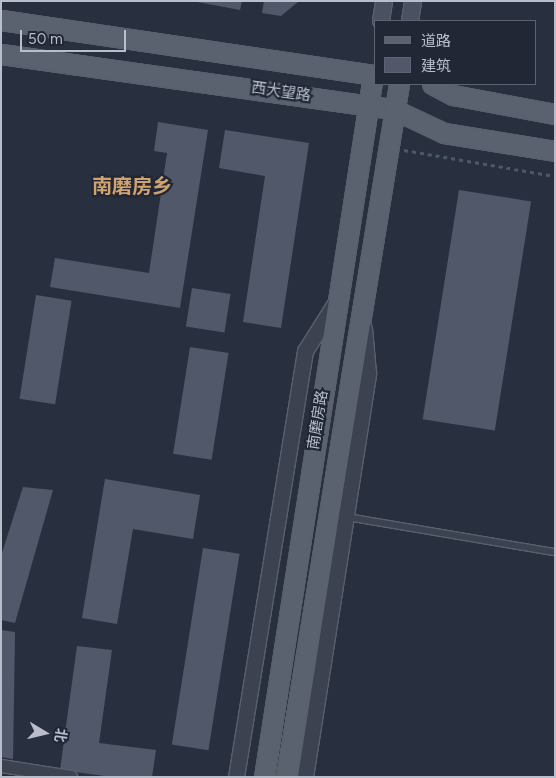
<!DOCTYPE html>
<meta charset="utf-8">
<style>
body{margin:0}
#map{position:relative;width:556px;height:778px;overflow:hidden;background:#283040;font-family:Figtree,"Noto Sans SC",sans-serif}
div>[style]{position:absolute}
.building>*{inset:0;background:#51586a;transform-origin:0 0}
.path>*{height:2.5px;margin-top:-1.25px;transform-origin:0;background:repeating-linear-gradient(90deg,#4a5b60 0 4px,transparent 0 8px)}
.roads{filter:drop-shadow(1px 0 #5a606d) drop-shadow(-1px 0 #5a606d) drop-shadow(0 1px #5a606d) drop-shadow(0 -1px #5a606d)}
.service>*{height:6px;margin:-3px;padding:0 3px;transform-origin:3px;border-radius:3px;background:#3c4250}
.minor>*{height:12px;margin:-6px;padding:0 6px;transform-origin:6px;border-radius:6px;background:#3c4250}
.tertiary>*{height:15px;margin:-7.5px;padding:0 7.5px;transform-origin:7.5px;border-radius:7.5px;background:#3c4250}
.secondary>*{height:16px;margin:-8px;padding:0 8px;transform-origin:8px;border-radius:8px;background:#4a5162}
.primary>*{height:19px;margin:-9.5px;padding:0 9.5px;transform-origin:9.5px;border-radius:9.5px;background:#5a616f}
span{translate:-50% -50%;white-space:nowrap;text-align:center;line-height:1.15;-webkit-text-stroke:4.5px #212735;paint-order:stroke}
.street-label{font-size:15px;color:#b9beca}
.district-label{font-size:20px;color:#cfa26f;font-weight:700}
.frame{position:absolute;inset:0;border:2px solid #b9beca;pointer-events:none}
.legend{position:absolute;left:374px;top:20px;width:162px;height:65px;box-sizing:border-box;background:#212735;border:1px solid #5e6371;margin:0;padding:6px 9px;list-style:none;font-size:15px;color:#b9beca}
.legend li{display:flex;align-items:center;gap:10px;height:25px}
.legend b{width:25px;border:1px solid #5e6371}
.north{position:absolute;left:20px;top:708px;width:50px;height:50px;-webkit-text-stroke:4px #212735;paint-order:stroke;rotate:99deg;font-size:14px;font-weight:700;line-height:20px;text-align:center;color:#b9beca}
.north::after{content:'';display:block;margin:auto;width:18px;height:22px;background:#b9beca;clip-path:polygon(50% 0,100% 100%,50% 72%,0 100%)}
.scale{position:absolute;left:20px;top:30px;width:106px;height:22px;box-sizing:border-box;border:2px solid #b9beca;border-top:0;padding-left:6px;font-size:15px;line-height:18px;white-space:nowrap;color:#b9beca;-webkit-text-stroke:4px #212735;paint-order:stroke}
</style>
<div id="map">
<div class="building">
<div style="clip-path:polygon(192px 1px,242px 1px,240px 10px)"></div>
<div style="clip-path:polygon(264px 1px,299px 1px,281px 16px,262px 13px)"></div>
<div style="clip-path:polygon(158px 122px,208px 130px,180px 308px,50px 287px,55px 258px,149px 273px,167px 153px,154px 151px)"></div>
<div style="clip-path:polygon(225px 130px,309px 143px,281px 328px,243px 322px,265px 176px,219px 168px)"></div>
<div style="left:459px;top:190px;width:73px;height:232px;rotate:9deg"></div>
<div style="left:192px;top:288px;width:39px;height:39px;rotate:9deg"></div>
<div style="left:36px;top:295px;width:36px;height:105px;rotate:9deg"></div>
<div style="left:190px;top:347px;width:39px;height:108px;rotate:9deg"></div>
<div style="clip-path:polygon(105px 479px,200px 495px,193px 539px,133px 529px,117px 624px,82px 618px)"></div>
<div style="clip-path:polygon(23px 487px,53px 490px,15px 623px,1px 620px,1px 556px)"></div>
<div style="left:203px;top:548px;width:37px;height:199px;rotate:9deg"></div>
<div style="clip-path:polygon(1px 630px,15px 632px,13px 759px,1px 757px)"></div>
<div style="clip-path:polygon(77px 646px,112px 650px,99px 743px,156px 750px,152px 777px,112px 777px,60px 770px)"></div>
</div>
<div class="path">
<div style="left:404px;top:150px;width:153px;rotate:9.8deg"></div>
</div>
<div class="roads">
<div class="service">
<div style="left:347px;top:517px;width:211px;rotate:9.6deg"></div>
</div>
<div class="minor">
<div style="left:1px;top:766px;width:71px;rotate:8.9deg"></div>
</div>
<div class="tertiary">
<div style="left:236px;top:777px;width:432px;rotate:-80.8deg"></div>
<div style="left:305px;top:351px;width:60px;rotate:-57.9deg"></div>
<div style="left:305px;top:777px;width:409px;rotate:-81.1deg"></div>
<div style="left:368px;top:373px;width:45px;rotate:-95.1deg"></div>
</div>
<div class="secondary">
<div style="left:381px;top:21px;width:20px;rotate:-81deg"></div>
<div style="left:410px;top:21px;width:20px;rotate:-81deg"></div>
</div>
<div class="primary">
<div style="left:1px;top:20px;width:378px;rotate:8.4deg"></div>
<div style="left:1px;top:54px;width:396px;rotate:8deg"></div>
<div style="left:393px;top:109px;width:56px;rotate:25.2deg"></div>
<div style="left:444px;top:133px;width:112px;rotate:9.2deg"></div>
<div style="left:432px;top:84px;width:24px;rotate:28deg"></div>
<div style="left:453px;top:95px;width:104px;rotate:10.6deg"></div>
<div style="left:264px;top:777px;width:710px;rotate:-81.17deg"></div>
<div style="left:286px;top:777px;width:702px;rotate:-80.74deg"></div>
</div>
</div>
<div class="street-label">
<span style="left:281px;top:92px;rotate:8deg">西大望路</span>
<span style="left:318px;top:420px;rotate:-81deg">南磨房路</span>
</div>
<div class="district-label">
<span style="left:132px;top:186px">南磨房乡</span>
</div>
<div class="frame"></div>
<ul class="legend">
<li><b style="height:6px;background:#5a616f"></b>道路</li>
<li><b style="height:14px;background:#51586a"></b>建筑</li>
</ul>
<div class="north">北</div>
<div class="scale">50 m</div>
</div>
